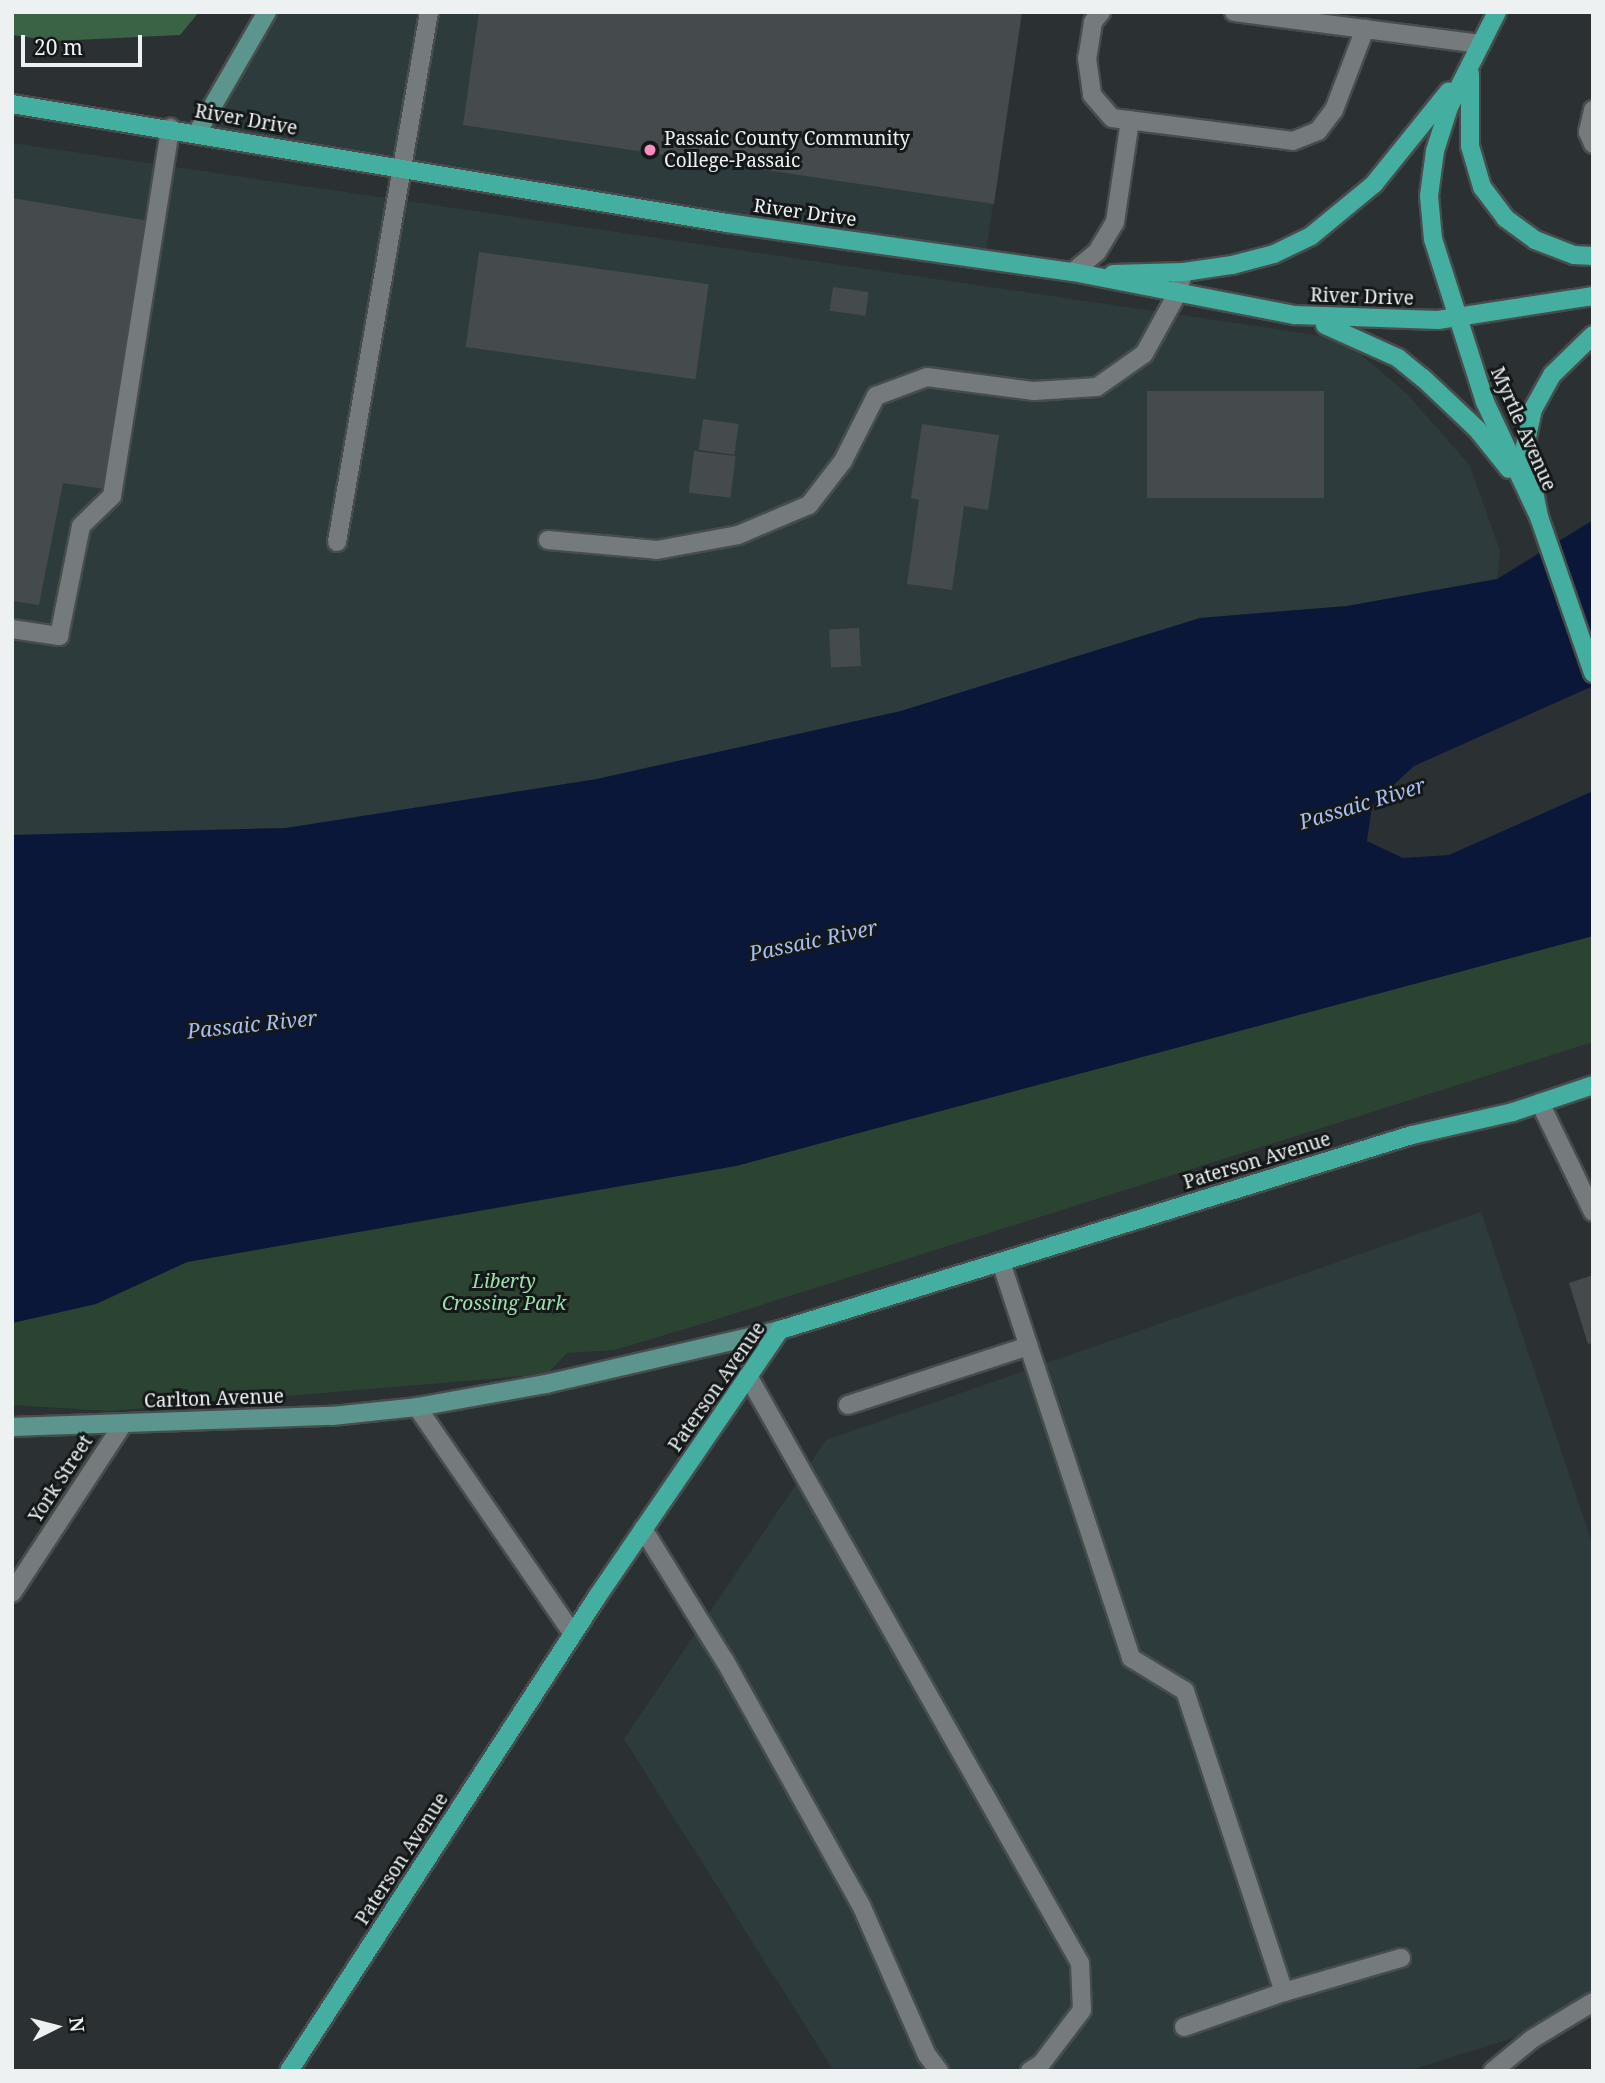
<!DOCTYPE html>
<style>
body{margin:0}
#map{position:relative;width:1605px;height:2083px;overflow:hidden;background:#2b3132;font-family:"Noto Serif",serif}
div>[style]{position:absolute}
.built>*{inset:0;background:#2d3b3d}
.green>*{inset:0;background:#2b4431}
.forest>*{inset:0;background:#396344}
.water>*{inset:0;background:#0b1739}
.pier>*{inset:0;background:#2b3132}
.building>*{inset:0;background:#454a4d;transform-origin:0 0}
.roads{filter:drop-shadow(2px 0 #474d4d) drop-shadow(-2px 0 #474d4d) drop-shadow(0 2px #474d4d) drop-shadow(0 -2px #474d4d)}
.lane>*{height:18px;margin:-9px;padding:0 9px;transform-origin:9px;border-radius:9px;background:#757b7c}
.street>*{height:18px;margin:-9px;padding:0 9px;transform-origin:9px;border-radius:9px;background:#757b7c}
.secondary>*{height:18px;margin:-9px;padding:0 9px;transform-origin:9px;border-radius:9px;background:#5c958e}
.primary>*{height:18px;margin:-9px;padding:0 9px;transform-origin:9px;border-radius:9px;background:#44afa0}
.dots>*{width:19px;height:19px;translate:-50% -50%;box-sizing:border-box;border:4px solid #151818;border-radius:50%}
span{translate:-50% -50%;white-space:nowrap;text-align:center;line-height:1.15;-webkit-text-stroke:6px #151818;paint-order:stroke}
.street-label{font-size:19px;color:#edf1f1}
.poi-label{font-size:19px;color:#edf1f1}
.left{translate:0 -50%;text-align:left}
.park-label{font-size:19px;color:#9de0ad;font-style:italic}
.water-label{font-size:21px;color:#a8bef3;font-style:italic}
.frame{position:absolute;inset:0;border:14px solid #edf1f1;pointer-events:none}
.north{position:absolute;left:21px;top:1992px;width:70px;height:70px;-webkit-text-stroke:5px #151818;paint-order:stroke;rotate:84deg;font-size:19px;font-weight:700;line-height:28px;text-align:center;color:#edf1f1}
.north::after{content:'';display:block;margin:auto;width:24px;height:32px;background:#edf1f1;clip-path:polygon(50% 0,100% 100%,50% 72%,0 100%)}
.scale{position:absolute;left:21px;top:35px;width:121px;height:32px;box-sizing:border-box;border:4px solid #edf1f1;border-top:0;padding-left:9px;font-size:21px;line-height:24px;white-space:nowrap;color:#edf1f1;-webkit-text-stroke:5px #151818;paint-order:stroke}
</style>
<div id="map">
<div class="built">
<div style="clip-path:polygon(267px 12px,1021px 12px,985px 259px,197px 133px)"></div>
<div style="clip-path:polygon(12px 143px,1343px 339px,1408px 395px,1470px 466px,1500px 551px,1497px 579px,1347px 606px,1200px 618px,901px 711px,597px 779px,286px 828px,12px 835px)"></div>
<div style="clip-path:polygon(1481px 1212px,1593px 1546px,1593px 2013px,1407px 2071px,834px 2071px,624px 1739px,826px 1440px)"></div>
</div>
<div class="green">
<div style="clip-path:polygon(1593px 936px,1593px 1042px,695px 1326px,614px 1350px,567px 1353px,547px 1374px,111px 1411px,12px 1405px,12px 1323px,96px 1304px,187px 1262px,736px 1166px)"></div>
</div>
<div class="forest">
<div style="clip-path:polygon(12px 12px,199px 12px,180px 35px,55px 41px,12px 35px)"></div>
</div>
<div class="water">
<div style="clip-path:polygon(1593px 520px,1593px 936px,736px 1166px,187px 1262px,96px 1304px,12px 1323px,12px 835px,286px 828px,597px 779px,901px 711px,1200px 618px,1347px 606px,1497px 579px)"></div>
</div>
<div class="pier">
<div style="clip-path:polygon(1593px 686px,1593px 791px,1449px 855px,1403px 858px,1367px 841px,1372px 805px,1414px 766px)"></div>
</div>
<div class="building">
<div style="clip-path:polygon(479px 12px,1022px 12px,994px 204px,463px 125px)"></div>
<div style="clip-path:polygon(12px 198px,149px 221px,105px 489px,63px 483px,39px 605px,12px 601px)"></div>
<div style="left:479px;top:252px;width:232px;height:96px;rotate:8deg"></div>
<div style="left:833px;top:287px;width:36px;height:24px;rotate:8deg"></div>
<div style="left:1324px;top:391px;width:107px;height:177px;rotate:90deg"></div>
<div style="left:703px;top:419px;width:36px;height:31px;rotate:8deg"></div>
<div style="clip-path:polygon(922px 424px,999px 435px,988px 510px,964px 506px,952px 590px,907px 584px,919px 500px,911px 498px)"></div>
<div style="left:694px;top:451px;width:42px;height:42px;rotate:7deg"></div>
<div style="left:859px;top:628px;width:38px;height:30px;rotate:87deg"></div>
<div style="clip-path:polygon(1593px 1275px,1593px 1343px,1588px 1344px,1569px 1283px)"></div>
</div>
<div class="roads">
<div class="lane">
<div style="left:1101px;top:12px;width:13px;rotate:129deg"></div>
<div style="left:1093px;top:22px;width:36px;rotate:99deg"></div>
<div style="left:1087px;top:58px;width:37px;rotate:82deg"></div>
<div style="left:1092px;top:95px;width:30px;rotate:49deg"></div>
<div style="left:1112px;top:118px;width:182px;rotate:7.2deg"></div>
<div style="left:1293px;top:141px;width:27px;rotate:-22deg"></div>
<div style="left:1318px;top:131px;width:26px;rotate:-53deg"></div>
<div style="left:1334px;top:110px;width:87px;rotate:-69.1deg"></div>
<div style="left:1234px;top:12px;width:249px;rotate:7.4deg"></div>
<div style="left:1593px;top:110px;width:23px;rotate:103deg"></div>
<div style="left:1588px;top:132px;width:13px;rotate:67deg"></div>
<div style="left:1073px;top:272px;width:31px;rotate:-40deg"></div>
<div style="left:1097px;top:252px;width:35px;rotate:-59deg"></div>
<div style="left:1115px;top:222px;width:103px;rotate:-81.6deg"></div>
<div style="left:548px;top:540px;width:109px;rotate:5.2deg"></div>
<div style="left:657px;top:550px;width:82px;rotate:-10.5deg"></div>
<div style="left:738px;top:535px;width:77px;rotate:-22.9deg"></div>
<div style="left:809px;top:505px;width:56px;rotate:-52.3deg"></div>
<div style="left:843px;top:461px;width:73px;rotate:-63.1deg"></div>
<div style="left:876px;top:396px;width:54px;rotate:-20.4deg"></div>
<div style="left:927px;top:377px;width:108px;rotate:7.5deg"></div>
<div style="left:1034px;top:391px;width:63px;rotate:-3.6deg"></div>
<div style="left:1097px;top:387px;width:57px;rotate:-35.1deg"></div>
<div style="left:1144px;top:354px;width:66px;rotate:-61.1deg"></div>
<div style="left:1176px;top:296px;width:25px;rotate:-72deg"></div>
<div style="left:337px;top:542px;width:538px;rotate:-80.15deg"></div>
<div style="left:12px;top:629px;width:48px;rotate:8.5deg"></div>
<div style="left:59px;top:636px;width:112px;rotate:-78.7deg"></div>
<div style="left:81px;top:526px;width:43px;rotate:-44.1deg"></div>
<div style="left:112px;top:496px;width:373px;rotate:-81deg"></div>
<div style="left:1540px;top:1103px;width:121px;rotate:64.1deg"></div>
<div style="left:1001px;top:1262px;width:417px;rotate:71.8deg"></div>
<div style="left:1131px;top:1658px;width:63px;rotate:31.4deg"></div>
<div style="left:1185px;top:1691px;width:317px;rotate:71.8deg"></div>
<div style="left:1284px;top:1992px;width:122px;rotate:-16.2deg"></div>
<div style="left:748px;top:1376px;width:674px;rotate:60.51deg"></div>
<div style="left:1080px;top:1963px;width:47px;rotate:87.6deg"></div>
<div style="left:1082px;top:2010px;width:68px;rotate:127.2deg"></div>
<div style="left:1041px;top:2064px;width:13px;rotate:148deg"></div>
<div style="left:848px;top:1405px;width:190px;rotate:-18.1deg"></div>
<div style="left:643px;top:1529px;width:155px;rotate:58.2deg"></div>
<div style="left:725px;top:1661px;width:279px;rotate:60.9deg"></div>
<div style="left:861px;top:1905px;width:164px;rotate:66.3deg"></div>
<div style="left:927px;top:2055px;width:20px;rotate:53deg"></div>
<div style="left:1184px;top:2027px;width:106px;rotate:-19.3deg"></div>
</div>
<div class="street">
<div style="left:417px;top:1407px;width:275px;rotate:55.5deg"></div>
<div style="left:12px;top:1593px;width:202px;rotate:-56.7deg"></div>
<div style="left:1493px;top:2071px;width:50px;rotate:-39.4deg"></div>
<div style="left:1532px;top:2039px;width:71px;rotate:-31.2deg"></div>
</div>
<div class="secondary">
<div style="left:197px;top:133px;width:140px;rotate:-60deg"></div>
<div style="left:12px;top:1427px;width:320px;rotate:-2deg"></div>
<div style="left:332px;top:1416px;width:85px;rotate:-6deg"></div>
<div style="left:417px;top:1407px;width:131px;rotate:-10.1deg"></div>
<div style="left:546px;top:1384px;width:240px;rotate:-13deg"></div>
</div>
<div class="primary">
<div style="left:1497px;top:12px;width:106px;rotate:116.8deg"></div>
<div style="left:1449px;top:107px;width:46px;rotate:107.7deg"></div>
<div style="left:1435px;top:151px;width:45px;rotate:97.6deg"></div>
<div style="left:1429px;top:196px;width:43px;rotate:84.7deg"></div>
<div style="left:1433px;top:239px;width:171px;rotate:72.3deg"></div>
<div style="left:1485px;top:402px;width:127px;rotate:64.8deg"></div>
<div style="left:1470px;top:74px;width:72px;rotate:90deg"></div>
<div style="left:1470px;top:146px;width:43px;rotate:73.7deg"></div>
<div style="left:1482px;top:187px;width:39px;rotate:53deg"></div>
<div style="left:1505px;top:218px;width:37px;rotate:36deg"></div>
<div style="left:1535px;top:240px;width:42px;rotate:21deg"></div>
<div style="left:1574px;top:255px;width:19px;rotate:3deg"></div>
<div style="left:12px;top:104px;width:725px;rotate:9.45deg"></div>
<div style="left:727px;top:223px;width:349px;rotate:8.1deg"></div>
<div style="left:1073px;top:272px;width:226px;rotate:11deg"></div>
<div style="left:1295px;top:315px;width:143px;rotate:2deg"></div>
<div style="left:1438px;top:320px;width:157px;rotate:-8.8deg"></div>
<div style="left:1113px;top:274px;width:71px;rotate:-1.6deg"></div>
<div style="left:1184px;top:272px;width:49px;rotate:-8.3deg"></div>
<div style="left:1232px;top:265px;width:43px;rotate:-14.7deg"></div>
<div style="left:1274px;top:254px;width:41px;rotate:-25.9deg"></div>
<div style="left:1311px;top:236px;width:82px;rotate:-39.5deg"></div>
<div style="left:1374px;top:184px;width:119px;rotate:-51.1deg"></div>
<div style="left:1325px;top:325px;width:80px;rotate:24.3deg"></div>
<div style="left:1398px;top:358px;width:32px;rotate:39deg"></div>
<div style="left:1423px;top:378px;width:74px;rotate:43.4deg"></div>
<div style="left:1477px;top:429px;width:51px;rotate:51.3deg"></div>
<div style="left:1593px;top:335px;width:57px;rotate:135.7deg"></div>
<div style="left:1552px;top:375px;width:39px;rotate:119deg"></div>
<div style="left:1533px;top:409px;width:38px;rotate:102deg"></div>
<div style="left:1525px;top:446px;width:72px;rotate:78.8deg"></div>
<div style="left:1539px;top:517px;width:165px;rotate:70.9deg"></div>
<div style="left:289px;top:2071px;width:565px;rotate:-56.98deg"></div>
<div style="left:597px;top:1597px;width:324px;rotate:-55.6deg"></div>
<div style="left:780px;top:1330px;width:661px;rotate:-17.15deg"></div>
<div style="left:1412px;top:1135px;width:104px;rotate:-12.8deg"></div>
<div style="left:1513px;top:1112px;width:84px;rotate:-18.6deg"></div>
</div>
</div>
<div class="dots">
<div style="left:650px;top:150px;background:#fd8ebf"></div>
</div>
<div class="street-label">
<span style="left:246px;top:120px;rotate:10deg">River Drive</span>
<span style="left:805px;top:213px;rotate:8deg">River Drive</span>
<span style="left:1362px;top:297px;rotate:2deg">River Drive</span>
<span style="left:1523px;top:429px;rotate:66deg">Myrtle Avenue</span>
<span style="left:1257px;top:1161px;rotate:-17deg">Paterson Avenue</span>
<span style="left:717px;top:1387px;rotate:-55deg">Paterson Avenue</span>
<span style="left:214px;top:1399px;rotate:-2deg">Carlton Avenue</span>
<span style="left:61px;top:1479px;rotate:-57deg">York Street</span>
<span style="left:402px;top:1859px;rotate:-57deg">Paterson Avenue</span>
</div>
<div class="poi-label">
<span class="left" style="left:664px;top:150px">Passaic County Community<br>College-Passaic</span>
</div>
<div class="park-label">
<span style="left:504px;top:1293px">Liberty<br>Crossing Park</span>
</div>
<div class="water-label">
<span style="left:1362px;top:803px;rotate:-17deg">Passaic River</span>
<span style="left:813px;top:940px;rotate:-12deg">Passaic River</span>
<span style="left:252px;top:1024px;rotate:-6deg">Passaic River</span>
</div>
<div class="frame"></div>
<div class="north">N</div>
<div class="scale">20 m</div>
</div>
